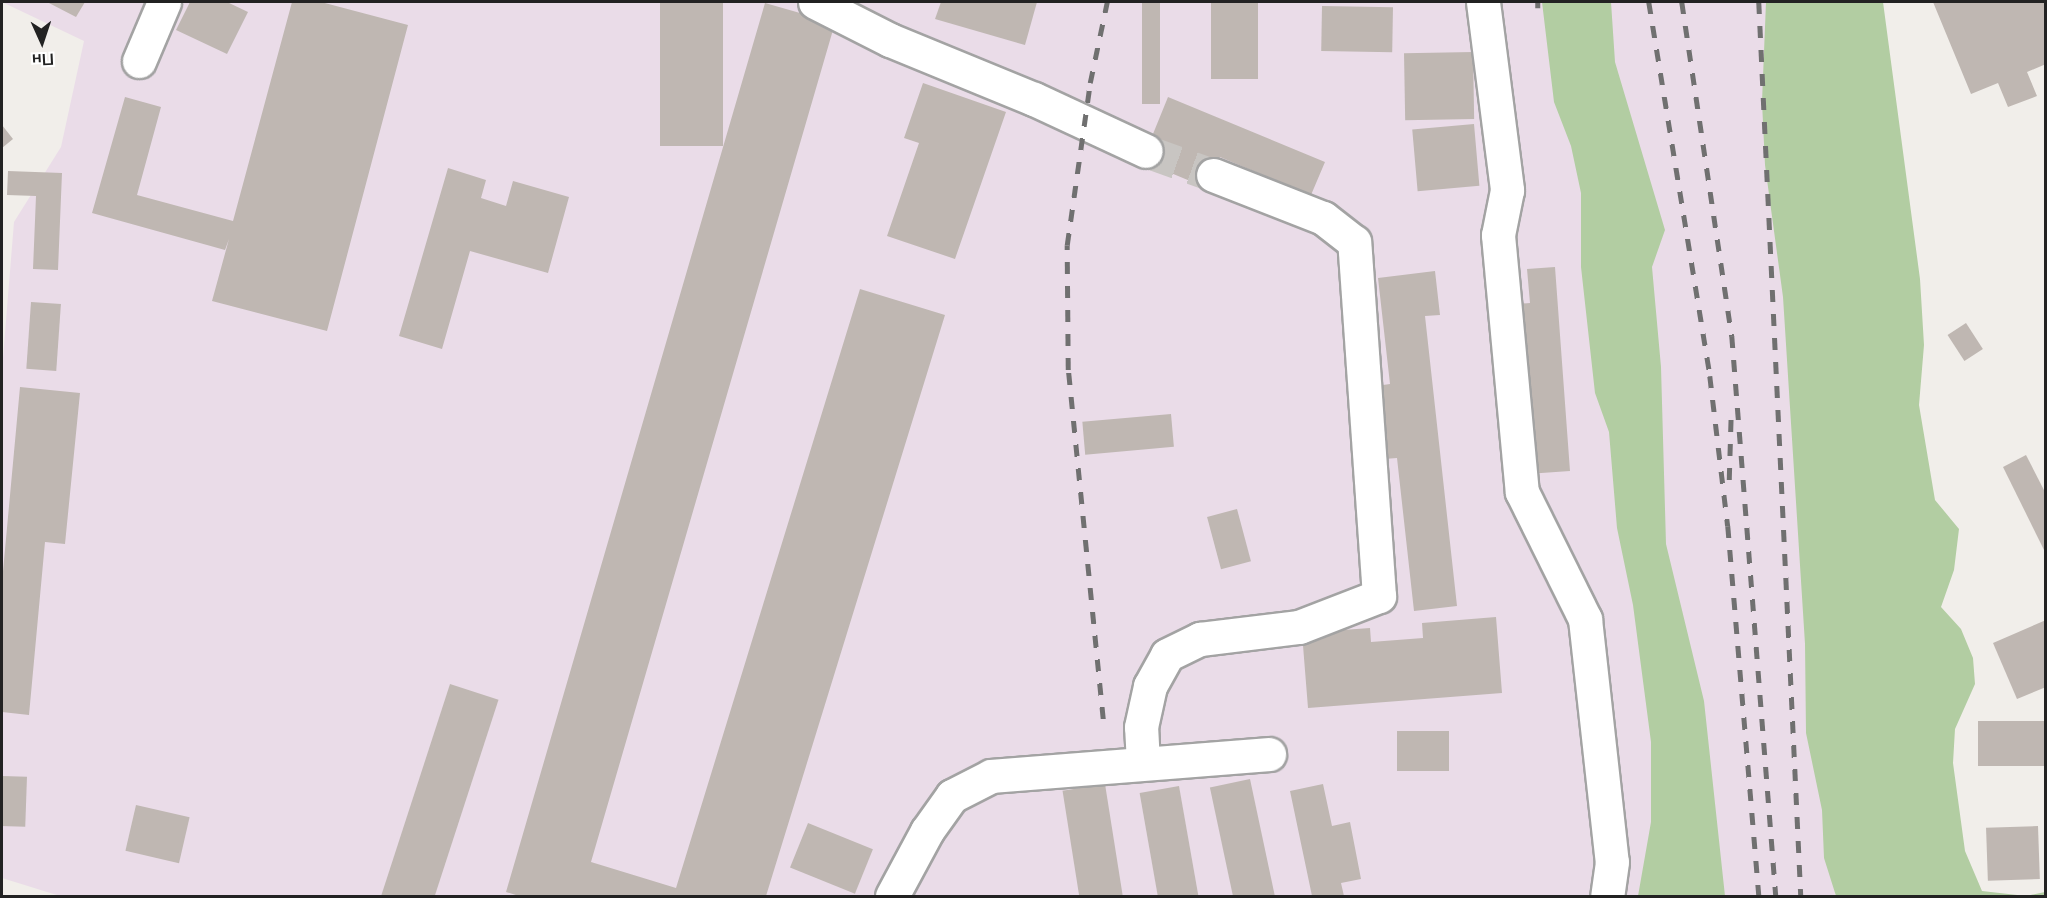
<!DOCTYPE html>
<meta charset="utf-8">
<style>
body{margin:0}
#map{position:relative;width:2047px;height:898px;overflow:hidden;background:#f1eeea;font-family:Mulish,sans-serif}
div>[style]{position:absolute}
.industrial>*{inset:0;background:#eadce8}
.forest>*{inset:0;background:#b2cda2}
.building>*{inset:0;background:#bfb7b2;transform-origin:0 0}
.minor-tunnel>*{height:33px;margin-top:-16.5px;transform-origin:0;background:repeating-linear-gradient(90deg,#c8c5c2 0 33px,transparent 0 49px)}
.roads{filter:drop-shadow(2px 0 #a3a3a3) drop-shadow(-2px 0 #a3a3a3) drop-shadow(0 2px #a3a3a3) drop-shadow(0 -2px #a3a3a3)}
.minor>*{height:33px;margin:-16.5px;padding:0 16.5px;transform-origin:16.5px;border-radius:16.5px;background:#fff}
.rail>*{height:4.5px;margin-top:-2.25px;transform-origin:0;background:repeating-linear-gradient(90deg,#707070 0 12px,transparent 0 24px)}
span{translate:-50% -50%;white-space:nowrap;text-align:center;line-height:1.15;-webkit-text-stroke:4.5px #fff;paint-order:stroke}
.frame{position:absolute;inset:0;border:3px solid #222;pointer-events:none}
.north{position:absolute;left:12px;top:12px;width:60px;height:60px;-webkit-text-stroke:4px #fff;paint-order:stroke;rotate:177deg;font-size:16px;font-weight:700;line-height:24px;text-align:center;color:#222}
.north::after{content:'';display:block;margin:auto;width:21px;height:27px;background:#222;clip-path:polygon(50% 0,100% 100%,50% 72%,0 100%)}
</style>
<div id="map">
<div class="industrial">
<div style="clip-path:polygon(2px 2px,1797px 2px,1835px 896px,60px 896px,2px 878px,2px 370px,14px 222px,61px 147px,84px 41px)"></div>
</div>
<div class="forest">
<div style="clip-path:polygon(1542px 2px,1611px 2px,1615px 62px,1665px 230px,1652px 267px,1661px 367px,1666px 544px,1704px 701px,1725px 896px,1638px 896px,1651px 822px,1651px 742px,1633px 605px,1617px 528px,1609px 432px,1595px 393px,1581px 267px,1581px 193px,1571px 146px,1554px 102px)"></div>
<div style="clip-path:polygon(1766px 2px,1883px 2px,1920px 279px,1924px 345px,1919px 405px,1935px 500px,1959px 529px,1954px 570px,1941px 607px,1961px 629px,1973px 658px,1975px 684px,1955px 729px,1953px 763px,1965px 851px,1982px 891px,2026px 896px,2045px 892px,2045px 896px,1836px 896px,1824px 858px,1822px 810px,1806px 733px,1805px 644px,1783px 297px,1765px 165px,1762px 102px)"></div>
</div>
<div class="building">
<div style="clip-path:polygon(47px 2px,85px 2px,76px 17px)"></div>
<div style="clip-path:polygon(190px 2px,227px 2px,248px 12px,227px 54px,176px 30px)"></div>
<div style="clip-path:polygon(292px 2px,321px 2px,408px 25px,327px 331px,212px 301px,229px 239px,225px 250px,92px 213px,125px 97px,161px 107px,137px 195px,233px 221px)"></div>
<div style="left:660px;top:2px;width:63px;height:144px"></div>
<div style="clip-path:polygon(941px 2px,1037px 2px,1025px 45px,935px 19px)"></div>
<div style="left:1142px;top:2px;width:18px;height:102px"></div>
<div style="left:1211px;top:2px;width:47px;height:77px"></div>
<div style="clip-path:polygon(1933px 2px,2046px 2px,2046px 64px,2027px 72px,2037px 96px,2008px 107px,1998px 83px,1971px 94px)"></div>
<div style="clip-path:polygon(765px 3px,835px 23px,591px 862px,676px 888px,860px 289px,945px 315px,766px 896px,519px 896px,506px 892px)"></div>
<div style="left:1322px;top:6px;width:71px;height:45px;rotate:1deg"></div>
<div style="left:1473px;top:52px;width:67px;height:69px;rotate:89deg"></div>
<div style="clip-path:polygon(923px 83px,1006px 112px,955px 259px,887px 236px,919px 143px,904px 138px)"></div>
<div style="clip-path:polygon(1168px 97px,1325px 162px,1311px 195px,1220px 157px,1207px 188px,1142px 161px)"></div>
<div style="left:1474px;top:124px;width:62px;height:62px;rotate:85deg"></div>
<div style="clip-path:polygon(2px 125px,13px 139px,2px 148px)"></div>
<div style="clip-path:polygon(448px 168px,486px 180px,481px 198px,506px 206px,513px 181px,569px 197px,548px 273px,470px 251px,442px 349px,399px 336px)"></div>
<div style="clip-path:polygon(8px 171px,62px 173px,58px 270px,33px 269px,36px 196px,7px 195px)"></div>
<div style="clip-path:polygon(1555px 267px,1570px 471px,1527px 474px,1514px 304px,1530px 303px,1527px 269px)"></div>
<div style="clip-path:polygon(1435px 271px,1440px 315px,1425px 316px,1457px 606px,1414px 611px,1397px 458px,1384px 459px,1376px 386px,1390px 384px,1378px 278px)"></div>
<div style="left:31px;top:302px;width:30px;height:67px;rotate:4deg"></div>
<div style="left:1966px;top:323px;width:31px;height:22px;rotate:57deg"></div>
<div style="clip-path:polygon(20px 387px,80px 393px,65px 544px,45px 542px,29px 715px,2px 712px,2px 582px)"></div>
<div style="left:1171px;top:414px;width:33px;height:89px;rotate:85deg"></div>
<div style="clip-path:polygon(2026px 455px,2046px 494px,2046px 554px,2003px 467px)"></div>
<div style="left:1237px;top:509px;width:54px;height:31px;rotate:75deg"></div>
<div style="clip-path:polygon(1496px 617px,1502px 693px,1308px 708px,1302px 633px,1370px 628px,1371px 642px,1423px 638px,1422px 623px)"></div>
<div style="clip-path:polygon(2046px 620px,2046px 687px,2017px 699px,1993px 643px)"></div>
<div style="left:450px;top:684px;width:51px;height:224px;rotate:18deg"></div>
<div style="left:2046px;top:721px;width:45px;height:68px;rotate:90deg"></div>
<div style="left:1449px;top:731px;width:40px;height:52px;rotate:90deg"></div>
<div style="left:2px;top:776px;width:25px;height:50px;rotate:2deg"></div>
<div style="left:1250px;top:779px;width:120px;height:41px;rotate:78deg"></div>
<div style="left:1105px;top:784px;width:113px;height:43px;rotate:81deg"></div>
<div style="clip-path:polygon(1323px 784px,1332px 826px,1350px 822px,1361px 879px,1341px 883px,1344px 896px,1312px 896px,1290px 791px)"></div>
<div style="left:1179px;top:786px;width:112px;height:40px;rotate:80deg"></div>
<div style="left:136px;top:805px;width:55px;height:47px;rotate:13deg"></div>
<div style="left:808px;top:823px;width:70px;height:48px;rotate:22deg"></div>
<div style="left:2038px;top:826px;width:53px;height:52px;rotate:88deg"></div>
</div>
<div class="minor-tunnel">
<div style="left:1146px;top:151px;width:71px;rotate:19.7deg"></div>
</div>
<div class="roads">
<div class="minor">
<div style="left:815px;top:2px;width:84px;rotate:26.9deg"></div>
<div style="left:890px;top:40px;width:156px;rotate:22.3deg"></div>
<div style="left:1034px;top:99px;width:123px;rotate:24.9deg"></div>
<div style="left:1483px;top:2px;width:190px;rotate:82.7deg"></div>
<div style="left:1507px;top:190px;width:46px;rotate:101.3deg"></div>
<div style="left:1498px;top:235px;width:258px;rotate:84.7deg"></div>
<div style="left:1522px;top:492px;width:142px;rotate:63.6deg"></div>
<div style="left:1585px;top:619px;width:244px;rotate:83.7deg"></div>
<div style="left:1612px;top:862px;width:34px;rotate:98deg"></div>
<div style="left:139px;top:61px;width:64px;rotate:-67deg"></div>
<div style="left:1143px;top:763px;width:36px;rotate:-93deg"></div>
<div style="left:1141px;top:727px;width:42px;rotate:-77.6deg"></div>
<div style="left:1150px;top:686px;width:35px;rotate:-61deg"></div>
<div style="left:1167px;top:655px;width:37px;rotate:-26deg"></div>
<div style="left:1200px;top:639px;width:100px;rotate:-6.9deg"></div>
<div style="left:1299px;top:627px;width:86px;rotate:-21.2deg"></div>
<div style="left:1379px;top:596px;width:355px;rotate:-94deg"></div>
<div style="left:1354px;top:242px;width:39px;rotate:-142deg"></div>
<div style="left:1323px;top:218px;width:118px;rotate:-158.6deg"></div>
<div style="left:892px;top:896px;width:74px;rotate:-61.7deg"></div>
<div style="left:927px;top:831px;width:43px;rotate:-54.5deg"></div>
<div style="left:952px;top:796px;width:44px;rotate:-27.1deg"></div>
<div style="left:991px;top:776px;width:279px;rotate:-4.5deg"></div>
</div>
</div>
<div class="rail">
<div style="left:1538px;top:2px;width:6px;rotate:90deg"></div>
<div style="left:1649px;top:2px;width:379px;rotate:80.7deg"></div>
<div style="left:1710px;top:376px;width:151px;rotate:83.2deg"></div>
<div style="left:1728px;top:526px;width:371px;rotate:85.2deg"></div>
<div style="left:1682px;top:2px;width:338px;rotate:81.5deg"></div>
<div style="left:1732px;top:336px;width:562px;rotate:85.51deg"></div>
<div style="left:1759px;top:2px;width:895px;rotate:87.31deg"></div>
<div style="left:1729px;top:480px;width:69px;rotate:-88.3deg"></div>
<div style="left:1103px;top:719px;width:351px;rotate:-95.7deg"></div>
<div style="left:1068px;top:370px;width:125px;rotate:-90.5deg"></div>
<div style="left:1067px;top:245px;width:164px;rotate:-81.9deg"></div>
<div style="left:1090px;top:83px;width:83px;rotate:-78.1deg"></div>
</div>
<div class="frame"></div>
<div class="north">Пн</div>
</div>
